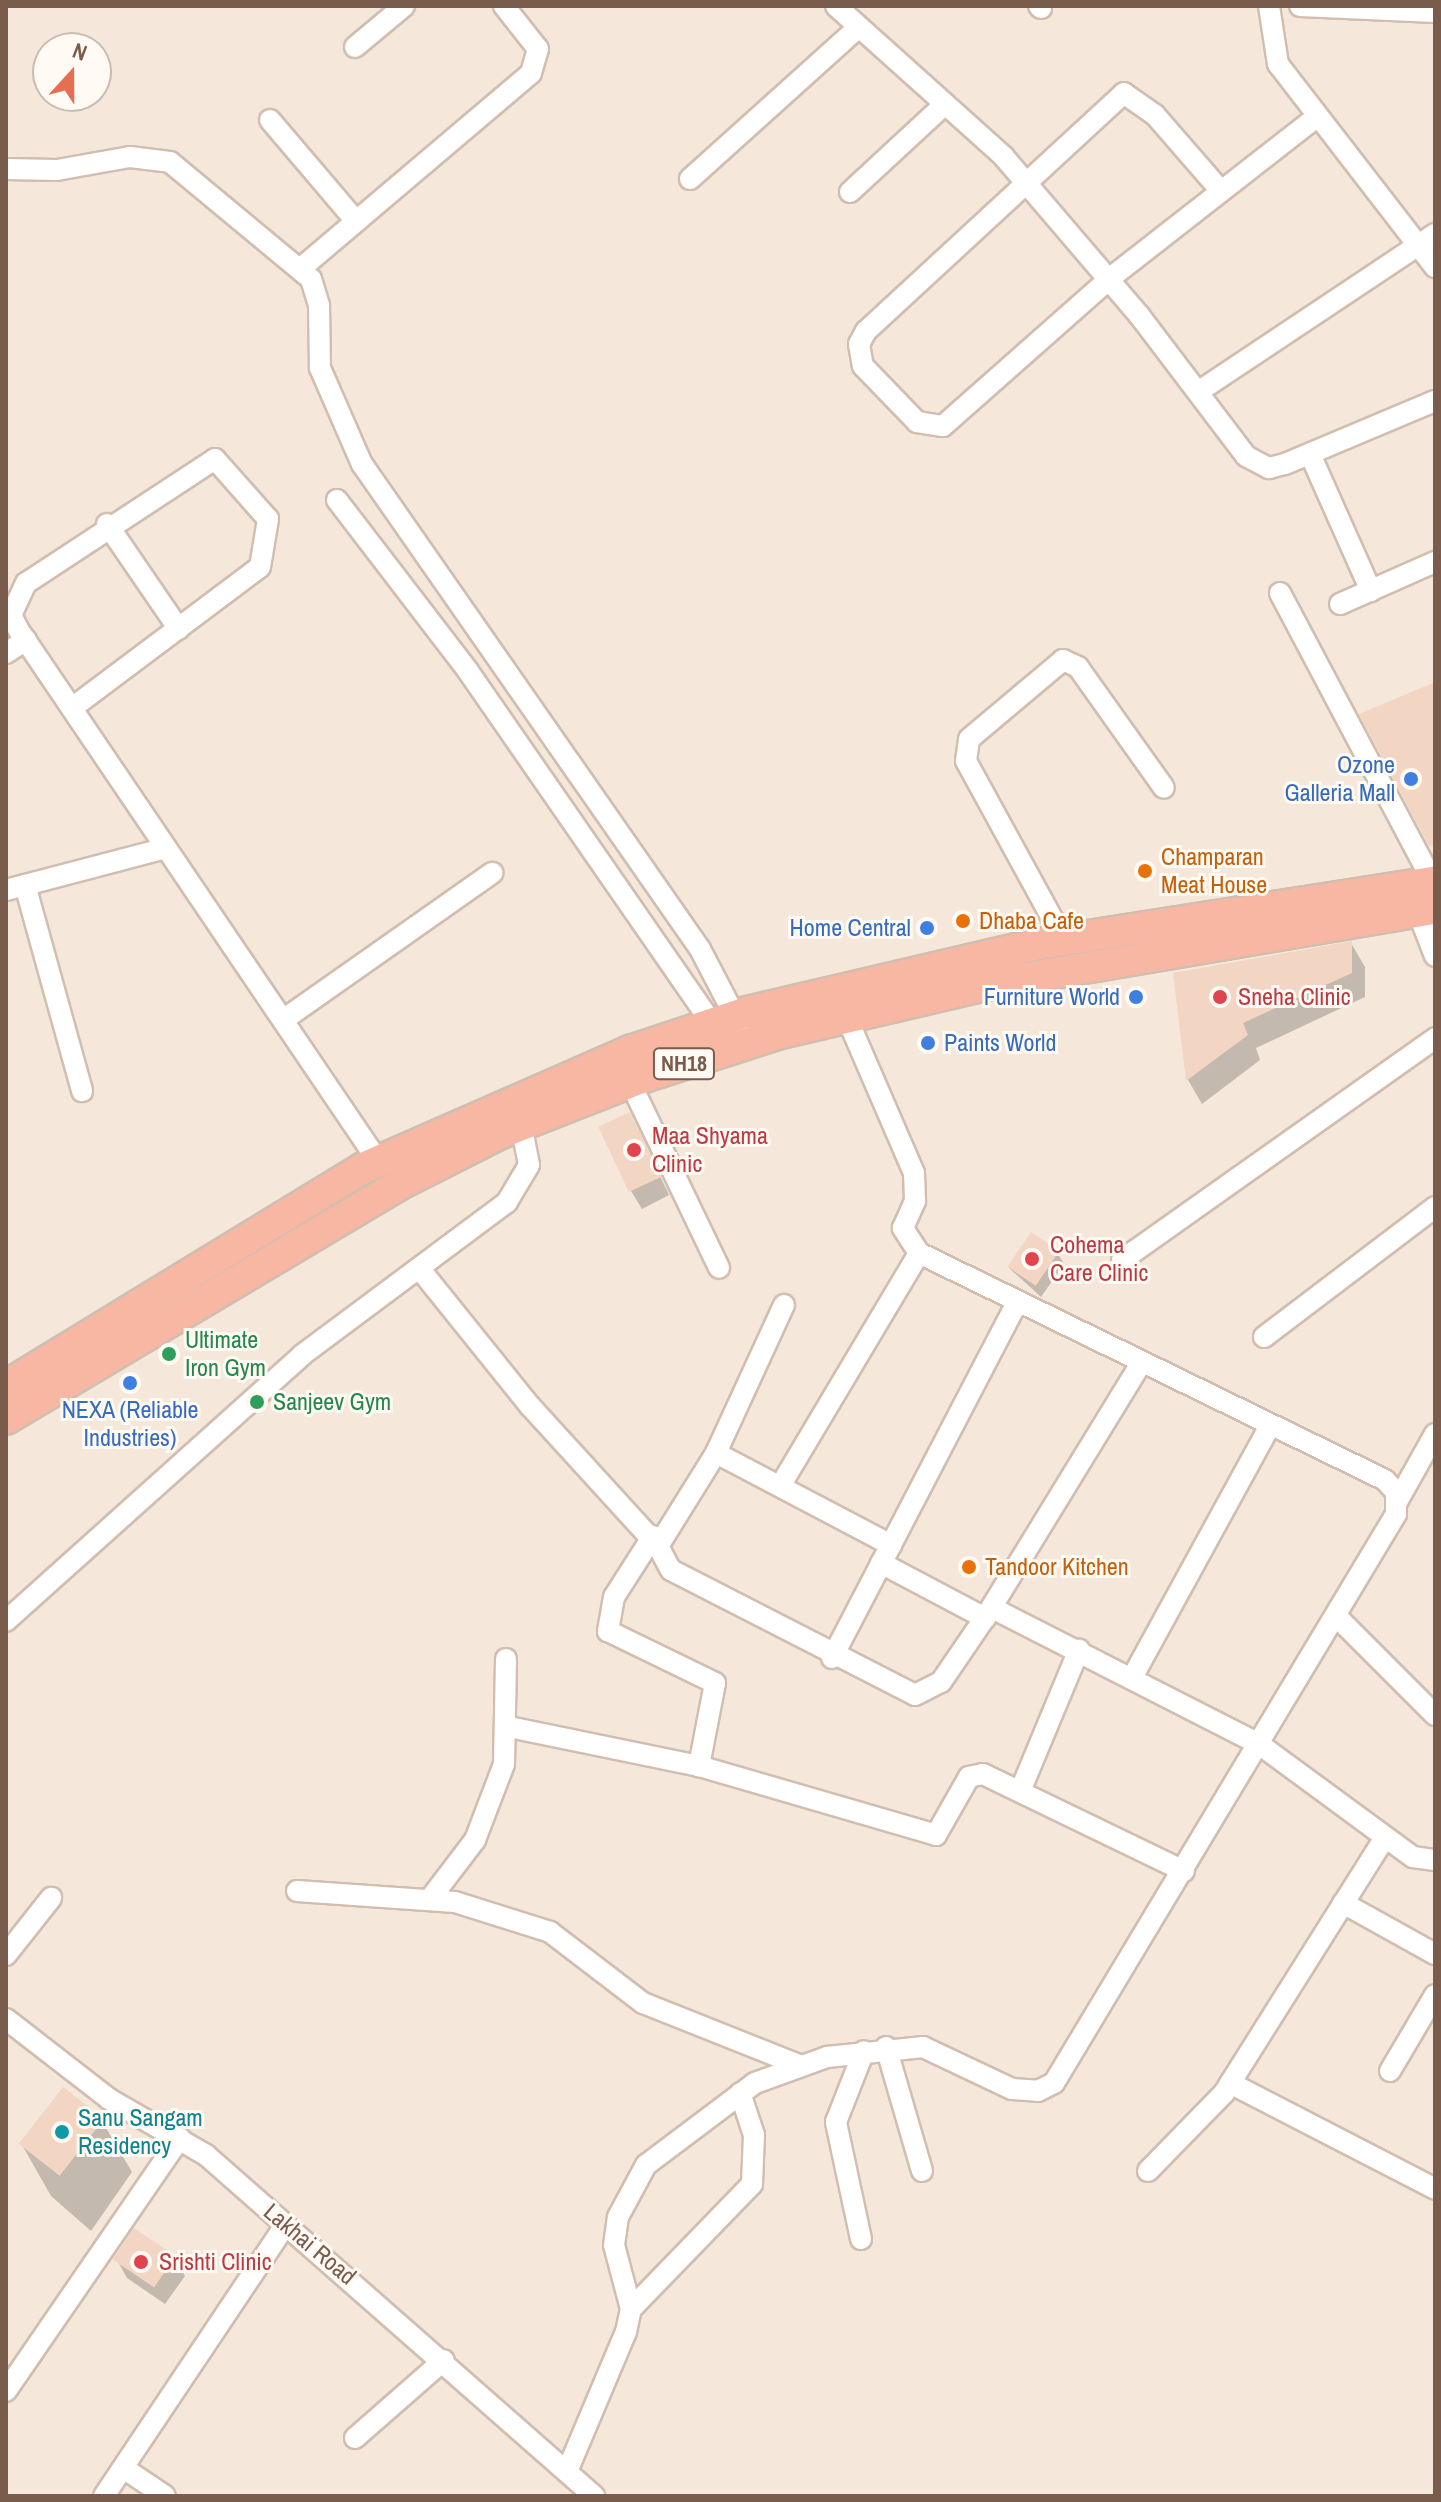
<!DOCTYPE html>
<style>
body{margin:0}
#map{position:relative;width:1441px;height:2502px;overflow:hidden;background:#fdf6ec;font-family:"Archivo Narrow",sans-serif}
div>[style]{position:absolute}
.residential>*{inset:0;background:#f5e8da}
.shadow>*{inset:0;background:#0003}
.building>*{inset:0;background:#f3d5c3;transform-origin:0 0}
.roads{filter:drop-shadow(2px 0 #d1beb0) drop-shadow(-2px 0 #d1beb0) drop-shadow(0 2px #d1beb0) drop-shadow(0 -2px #d1beb0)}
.minor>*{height:20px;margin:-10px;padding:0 10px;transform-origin:10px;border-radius:10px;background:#fff}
.highway>*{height:30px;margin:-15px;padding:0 15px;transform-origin:15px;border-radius:15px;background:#f7b7a3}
.dots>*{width:22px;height:22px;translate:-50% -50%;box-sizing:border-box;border:4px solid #fffaf3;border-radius:50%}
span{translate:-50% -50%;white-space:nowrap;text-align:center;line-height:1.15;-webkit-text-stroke:6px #fffaf3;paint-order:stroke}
.shield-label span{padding:2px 6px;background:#fffaf3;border:2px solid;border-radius:6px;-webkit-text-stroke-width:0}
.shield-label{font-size:22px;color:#7a5c4d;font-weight:700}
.shop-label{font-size:24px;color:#366cbe}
.right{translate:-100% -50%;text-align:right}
.left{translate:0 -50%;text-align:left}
.food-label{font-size:24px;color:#c56008}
.health-label{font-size:24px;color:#be3a42}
.leisure-label{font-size:24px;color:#27864d}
.culture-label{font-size:24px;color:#0d838f}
.street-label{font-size:24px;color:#7a5c4d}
.frame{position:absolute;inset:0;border:8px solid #7a5c4d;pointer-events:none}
.north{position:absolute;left:32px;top:32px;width:80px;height:80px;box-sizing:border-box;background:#fffaf3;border:2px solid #cabbb1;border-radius:50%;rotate:21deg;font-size:22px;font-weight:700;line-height:32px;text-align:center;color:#7a5c4d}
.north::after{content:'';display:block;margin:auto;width:28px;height:36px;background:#e76f51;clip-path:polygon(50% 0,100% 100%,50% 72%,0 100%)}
</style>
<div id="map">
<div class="residential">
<div style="clip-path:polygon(evenodd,6px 6px,1435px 6px,1435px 2496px,6px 2496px,6px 6px,48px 48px,96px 48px,96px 96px,48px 96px,48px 48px)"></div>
</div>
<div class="shadow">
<div style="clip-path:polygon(1351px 943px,1365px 967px,1365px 997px,1256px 1048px,1260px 1060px,1202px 1104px,1188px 1080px,1175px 975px)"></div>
<div style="clip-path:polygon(639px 1132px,669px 1195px,642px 1209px,631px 1191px)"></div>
<div style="clip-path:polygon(1057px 1252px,1064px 1264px,1041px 1297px,1009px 1268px)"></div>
<div style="clip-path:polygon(102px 2121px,132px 2172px,91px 2231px,51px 2196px,22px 2145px)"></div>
<div style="clip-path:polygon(174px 2258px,185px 2276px,165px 2304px,127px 2278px,117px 2260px)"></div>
</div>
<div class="building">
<div style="clip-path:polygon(1435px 682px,1435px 845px,1429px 846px,1359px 714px)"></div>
<div style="clip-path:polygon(1352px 941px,1352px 973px,1243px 1023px,1248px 1035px,1186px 1081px,1173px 973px)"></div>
<div style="left:630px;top:1112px;width:72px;height:35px;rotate:65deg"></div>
<div style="left:1031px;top:1232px;width:34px;height:42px;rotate:34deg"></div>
<div style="left:63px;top:2087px;width:52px;height:72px;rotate:38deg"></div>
<div style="left:134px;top:2228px;width:50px;height:38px;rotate:34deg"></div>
</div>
<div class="roads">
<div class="minor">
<div style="left:836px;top:6px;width:226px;rotate:41.9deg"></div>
<div style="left:1004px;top:157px;width:208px;rotate:49.5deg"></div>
<div style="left:1139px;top:315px;width:177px;rotate:52.8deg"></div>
<div style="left:1246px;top:456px;width:26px;rotate:28deg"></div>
<div style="left:1269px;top:468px;width:16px;rotate:-14deg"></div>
<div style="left:1285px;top:464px;width:163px;rotate:-22.8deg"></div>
<div style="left:1039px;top:6px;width:3px;rotate:45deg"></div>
<div style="left:1269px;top:6px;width:59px;rotate:81.2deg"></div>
<div style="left:1278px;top:64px;width:257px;rotate:52.3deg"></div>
<div style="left:1300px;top:6px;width:135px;rotate:2.5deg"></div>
<div style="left:355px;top:47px;width:64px;rotate:-39.9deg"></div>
<div style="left:270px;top:120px;width:133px;rotate:49.6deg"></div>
<div style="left:6px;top:169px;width:51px;rotate:1.1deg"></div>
<div style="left:57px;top:170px;width:74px;rotate:-10.1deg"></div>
<div style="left:130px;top:157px;width:40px;rotate:7.1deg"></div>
<div style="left:170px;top:162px;width:183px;rotate:39.7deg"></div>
<div style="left:311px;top:279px;width:28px;rotate:73deg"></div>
<div style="left:319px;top:306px;width:62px;rotate:89.1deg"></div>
<div style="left:320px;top:368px;width:105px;rotate:66.4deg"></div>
<div style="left:362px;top:464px;width:591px;rotate:55.13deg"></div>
<div style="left:700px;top:949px;width:87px;rotate:62.5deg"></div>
<div style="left:690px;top:179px;width:227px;rotate:-42deg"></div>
<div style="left:1221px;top:191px;width:101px;rotate:-131deg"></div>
<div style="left:1155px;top:115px;width:38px;rotate:-145deg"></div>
<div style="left:1124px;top:93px;width:351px;rotate:137.3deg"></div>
<div style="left:866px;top:331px;width:15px;rotate:118deg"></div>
<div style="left:859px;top:344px;width:22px;rotate:80deg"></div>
<div style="left:863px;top:366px;width:78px;rotate:46deg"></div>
<div style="left:917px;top:422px;width:26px;rotate:9deg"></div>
<div style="left:943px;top:426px;width:222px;rotate:-41.5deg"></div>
<div style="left:1109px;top:279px;width:260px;rotate:-38deg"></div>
<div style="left:850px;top:192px;width:129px;rotate:-42.8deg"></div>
<div style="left:300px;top:269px;width:303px;rotate:-40.3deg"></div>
<div style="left:531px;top:73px;width:25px;rotate:-74deg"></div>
<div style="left:538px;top:49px;width:55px;rotate:-128.3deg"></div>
<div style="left:1198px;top:392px;width:285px;rotate:-33.7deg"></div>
<div style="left:1310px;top:454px;width:150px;rotate:66deg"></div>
<div style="left:337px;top:500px;width:215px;rotate:52.5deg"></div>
<div style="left:468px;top:671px;width:429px;rotate:55.3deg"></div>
<div style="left:107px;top:524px;width:127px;rotate:55.6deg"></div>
<div style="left:1280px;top:593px;width:327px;rotate:62.1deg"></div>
<div style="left:1340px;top:604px;width:104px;rotate:-23.9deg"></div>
<div style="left:6px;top:653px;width:24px;rotate:-33deg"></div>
<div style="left:72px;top:708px;width:235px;rotate:-36.9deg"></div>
<div style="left:260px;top:567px;width:49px;rotate:-80.5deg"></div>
<div style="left:268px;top:519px;width:80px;rotate:-131.5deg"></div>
<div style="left:215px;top:459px;width:226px;rotate:146.7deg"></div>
<div style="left:26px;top:583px;width:35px;rotate:115deg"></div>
<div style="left:11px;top:615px;width:16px;rotate:63deg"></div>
<div style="left:18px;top:629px;width:642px;rotate:55.91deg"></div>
<div style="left:25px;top:885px;width:214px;rotate:74.5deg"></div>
<div style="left:6px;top:890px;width:165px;rotate:-14.7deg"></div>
<div style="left:1418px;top:912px;width:47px;rotate:68.9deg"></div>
<div style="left:1064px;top:940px;width:204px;rotate:-118.7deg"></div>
<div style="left:966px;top:761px;width:22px;rotate:-82deg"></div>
<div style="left:969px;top:739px;width:123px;rotate:-40deg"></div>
<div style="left:1063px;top:660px;width:17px;rotate:25deg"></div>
<div style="left:1078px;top:667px;width:148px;rotate:54.6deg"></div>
<div style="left:283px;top:1020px;width:256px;rotate:-35.1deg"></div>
<div style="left:630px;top:1082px;width:206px;rotate:64.4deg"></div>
<div style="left:1122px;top:1260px;width:384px;rotate:-35.3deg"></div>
<div style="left:419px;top:1268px;width:177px;rotate:51.2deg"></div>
<div style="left:530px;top:1406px;width:190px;rotate:47.6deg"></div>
<div style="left:784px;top:1305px;width:163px;rotate:114.7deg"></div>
<div style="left:716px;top:1453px;width:110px;rotate:121.9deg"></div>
<div style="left:658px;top:1546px;width:27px;rotate:62deg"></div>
<div style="left:671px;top:1570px;width:274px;rotate:27.1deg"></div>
<div style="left:915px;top:1695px;width:29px;rotate:-27deg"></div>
<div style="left:941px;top:1682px;width:83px;rotate:-55.7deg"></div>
<div style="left:988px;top:1613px;width:291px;rotate:-58.5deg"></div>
<div style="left:1264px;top:1337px;width:215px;rotate:-37.2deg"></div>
<div style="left:716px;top:1453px;width:198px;rotate:27.7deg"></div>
<div style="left:782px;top:1483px;width:268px;rotate:-59.2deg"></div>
<div style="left:1397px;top:1502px;width:78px;rotate:-60.8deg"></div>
<div style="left:653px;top:1536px;width:72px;rotate:122.6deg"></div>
<div style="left:614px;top:1597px;width:35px;rotate:100deg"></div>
<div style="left:608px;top:1631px;width:119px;rotate:25.9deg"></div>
<div style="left:715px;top:1683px;width:85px;rotate:100.9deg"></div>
<div style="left:881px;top:1563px;width:118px;rotate:27.9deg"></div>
<div style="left:992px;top:1608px;width:300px;rotate:27deg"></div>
<div style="left:1259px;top:1744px;width:191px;rotate:36.3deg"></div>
<div style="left:1413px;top:1857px;width:22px;rotate:8deg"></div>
<div style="left:1339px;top:1619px;width:136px;rotate:45deg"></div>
<div style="left:6px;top:1621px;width:398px;rotate:-41.9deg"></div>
<div style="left:302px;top:1355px;width:256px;rotate:-36.7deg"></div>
<div style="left:507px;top:1202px;width:43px;rotate:-59.3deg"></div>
<div style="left:529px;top:1165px;width:42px;rotate:-101deg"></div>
<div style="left:832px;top:1658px;width:399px;rotate:-62.5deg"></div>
<div style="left:1133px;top:1676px;width:285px;rotate:-61.3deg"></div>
<div style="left:509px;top:1727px;width:194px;rotate:11.6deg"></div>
<div style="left:699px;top:1766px;width:247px;rotate:16.2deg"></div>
<div style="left:936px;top:1835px;width:67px;rotate:-60.4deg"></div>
<div style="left:969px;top:1777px;width:14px;rotate:-12deg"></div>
<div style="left:983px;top:1774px;width:223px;rotate:25.8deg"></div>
<div style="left:1021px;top:1789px;width:151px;rotate:-67.4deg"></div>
<div style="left:297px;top:1891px;width:158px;rotate:4deg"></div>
<div style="left:455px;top:1902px;width:100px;rotate:17.5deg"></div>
<div style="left:550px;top:1932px;width:117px;rotate:37.4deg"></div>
<div style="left:643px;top:2003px;width:168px;rotate:21.7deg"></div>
<div style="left:430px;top:1899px;width:74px;rotate:-52.7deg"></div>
<div style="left:475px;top:1840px;width:81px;rotate:-69.1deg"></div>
<div style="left:504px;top:1764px;width:105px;rotate:-88.9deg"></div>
<div style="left:1343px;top:1903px;width:105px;rotate:29deg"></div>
<div style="left:6px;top:1955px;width:73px;rotate:-51.7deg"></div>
<div style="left:6px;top:2019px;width:130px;rotate:37.8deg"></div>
<div style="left:109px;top:2099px;width:112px;rotate:30deg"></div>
<div style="left:206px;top:2155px;width:517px;rotate:41.31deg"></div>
<div style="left:886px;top:2047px;width:129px;rotate:73.8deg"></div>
<div style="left:1390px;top:2071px;width:88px;rotate:-59.4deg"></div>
<div style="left:1230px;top:2083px;width:231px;rotate:27.3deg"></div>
<div style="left:1148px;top:2171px;width:109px;rotate:-45.7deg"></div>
<div style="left:1224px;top:2093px;width:302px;rotate:-57.8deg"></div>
<div style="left:861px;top:2239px;width:120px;rotate:-102.1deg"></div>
<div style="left:836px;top:2122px;width:76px;rotate:-68.5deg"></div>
<div style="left:631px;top:2309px;width:174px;rotate:-45.9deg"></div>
<div style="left:752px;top:2184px;width:49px;rotate:-87.7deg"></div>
<div style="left:754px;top:2135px;width:44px;rotate:-108.4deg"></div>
<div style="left:6px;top:2391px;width:307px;rotate:-55.5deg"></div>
<div style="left:355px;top:2438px;width:118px;rotate:-41.2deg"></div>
<div style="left:125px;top:2469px;width:48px;rotate:34deg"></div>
<div style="left:568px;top:2469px;width:149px;rotate:-67.1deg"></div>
<div style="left:626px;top:2332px;width:24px;rotate:-78deg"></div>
<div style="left:631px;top:2309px;width:66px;rotate:-104.9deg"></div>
<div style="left:614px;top:2245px;width:28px;rotate:-82deg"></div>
<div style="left:618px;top:2217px;width:59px;rotate:-61.7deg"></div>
<div style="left:646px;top:2165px;width:136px;rotate:-37deg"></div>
<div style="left:755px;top:2083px;width:77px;rotate:-19.9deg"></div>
<div style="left:827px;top:2057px;width:97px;rotate:-5.9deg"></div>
<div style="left:923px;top:2047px;width:98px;rotate:25.3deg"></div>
<div style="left:1012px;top:2089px;width:26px;rotate:4deg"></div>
<div style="left:1038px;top:2091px;width:18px;rotate:-27deg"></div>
<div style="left:1054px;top:2083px;width:664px;rotate:-58.99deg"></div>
<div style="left:1396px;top:1514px;width:22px;rotate:-90deg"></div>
<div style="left:1396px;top:1492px;width:16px;rotate:-133deg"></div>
<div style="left:1385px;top:1480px;width:518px;rotate:-154.03deg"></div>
<div style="left:919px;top:1253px;width:30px;rotate:-123deg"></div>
<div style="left:903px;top:1228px;width:30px;rotate:-66deg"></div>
<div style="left:915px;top:1201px;width:28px;rotate:-92deg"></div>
<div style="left:914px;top:1173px;width:169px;rotate:-113.4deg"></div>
<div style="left:104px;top:2496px;width:325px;rotate:-56.2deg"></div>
</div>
<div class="highway">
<div style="left:6px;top:1386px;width:418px;rotate:-31.4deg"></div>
<div style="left:363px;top:1168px;width:292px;rotate:-23.7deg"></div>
<div style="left:630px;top:1051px;width:123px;rotate:-18.4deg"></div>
<div style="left:747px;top:1012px;width:298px;rotate:-13.2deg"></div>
<div style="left:1037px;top:944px;width:403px;rotate:-8.9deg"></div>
<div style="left:6px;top:1419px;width:457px;rotate:-30.8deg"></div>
<div style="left:398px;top:1185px;width:115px;rotate:-26.8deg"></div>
<div style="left:501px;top:1133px;width:154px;rotate:-21.4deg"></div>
<div style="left:644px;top:1077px;width:140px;rotate:-17.9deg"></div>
<div style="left:777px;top:1034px;width:219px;rotate:-13.2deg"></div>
<div style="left:990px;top:984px;width:451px;rotate:-9.6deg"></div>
</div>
</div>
<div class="dots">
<div style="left:1411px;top:779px;background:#3f7fe0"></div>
<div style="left:1145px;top:871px;background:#e8710a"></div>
<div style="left:963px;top:921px;background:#e8710a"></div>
<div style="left:927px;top:928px;background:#3f7fe0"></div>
<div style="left:1136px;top:997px;background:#3f7fe0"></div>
<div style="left:1220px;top:997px;background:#e0444e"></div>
<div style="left:928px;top:1043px;background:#3f7fe0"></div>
<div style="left:634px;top:1150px;background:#e0444e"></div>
<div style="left:1032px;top:1259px;background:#e0444e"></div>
<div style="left:169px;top:1354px;background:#2e9e5b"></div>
<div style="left:130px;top:1383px;background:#3f7fe0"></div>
<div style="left:257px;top:1402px;background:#2e9e5b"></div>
<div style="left:969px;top:1567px;background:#e8710a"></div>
<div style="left:62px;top:2132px;background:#0f9aa8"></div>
<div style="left:141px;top:2262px;background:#e0444e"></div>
</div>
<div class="shield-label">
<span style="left:684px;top:1064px">NH18</span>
</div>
<div class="shop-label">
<span class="right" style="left:1395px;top:779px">Ozone<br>Galleria Mall</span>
<span class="right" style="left:911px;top:928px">Home Central</span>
<span class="right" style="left:1120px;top:997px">Furniture World</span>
<span class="left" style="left:944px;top:1043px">Paints World</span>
<span style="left:130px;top:1424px">NEXA (Reliable<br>Industries)</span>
</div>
<div class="food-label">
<span class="left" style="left:1161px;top:871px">Champaran<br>Meat House</span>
<span class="left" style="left:979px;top:921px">Dhaba Cafe</span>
<span class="left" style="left:985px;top:1567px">Tandoor Kitchen</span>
</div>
<div class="health-label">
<span class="left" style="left:1238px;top:997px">Sneha Clinic</span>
<span class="left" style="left:652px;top:1150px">Maa Shyama<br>Clinic</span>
<span class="left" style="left:1050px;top:1259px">Cohema<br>Care Clinic</span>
<span class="left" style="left:159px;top:2262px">Srishti Clinic</span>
</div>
<div class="leisure-label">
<span class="left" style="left:185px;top:1354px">Ultimate<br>Iron Gym</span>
<span class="left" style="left:273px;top:1402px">Sanjeev Gym</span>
</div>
<div class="culture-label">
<span class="left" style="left:78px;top:2132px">Sanu Sangam<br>Residency</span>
</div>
<div class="street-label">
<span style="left:310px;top:2244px;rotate:40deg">Lakhai Road</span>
</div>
<div class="frame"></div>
<div class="north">N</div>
</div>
